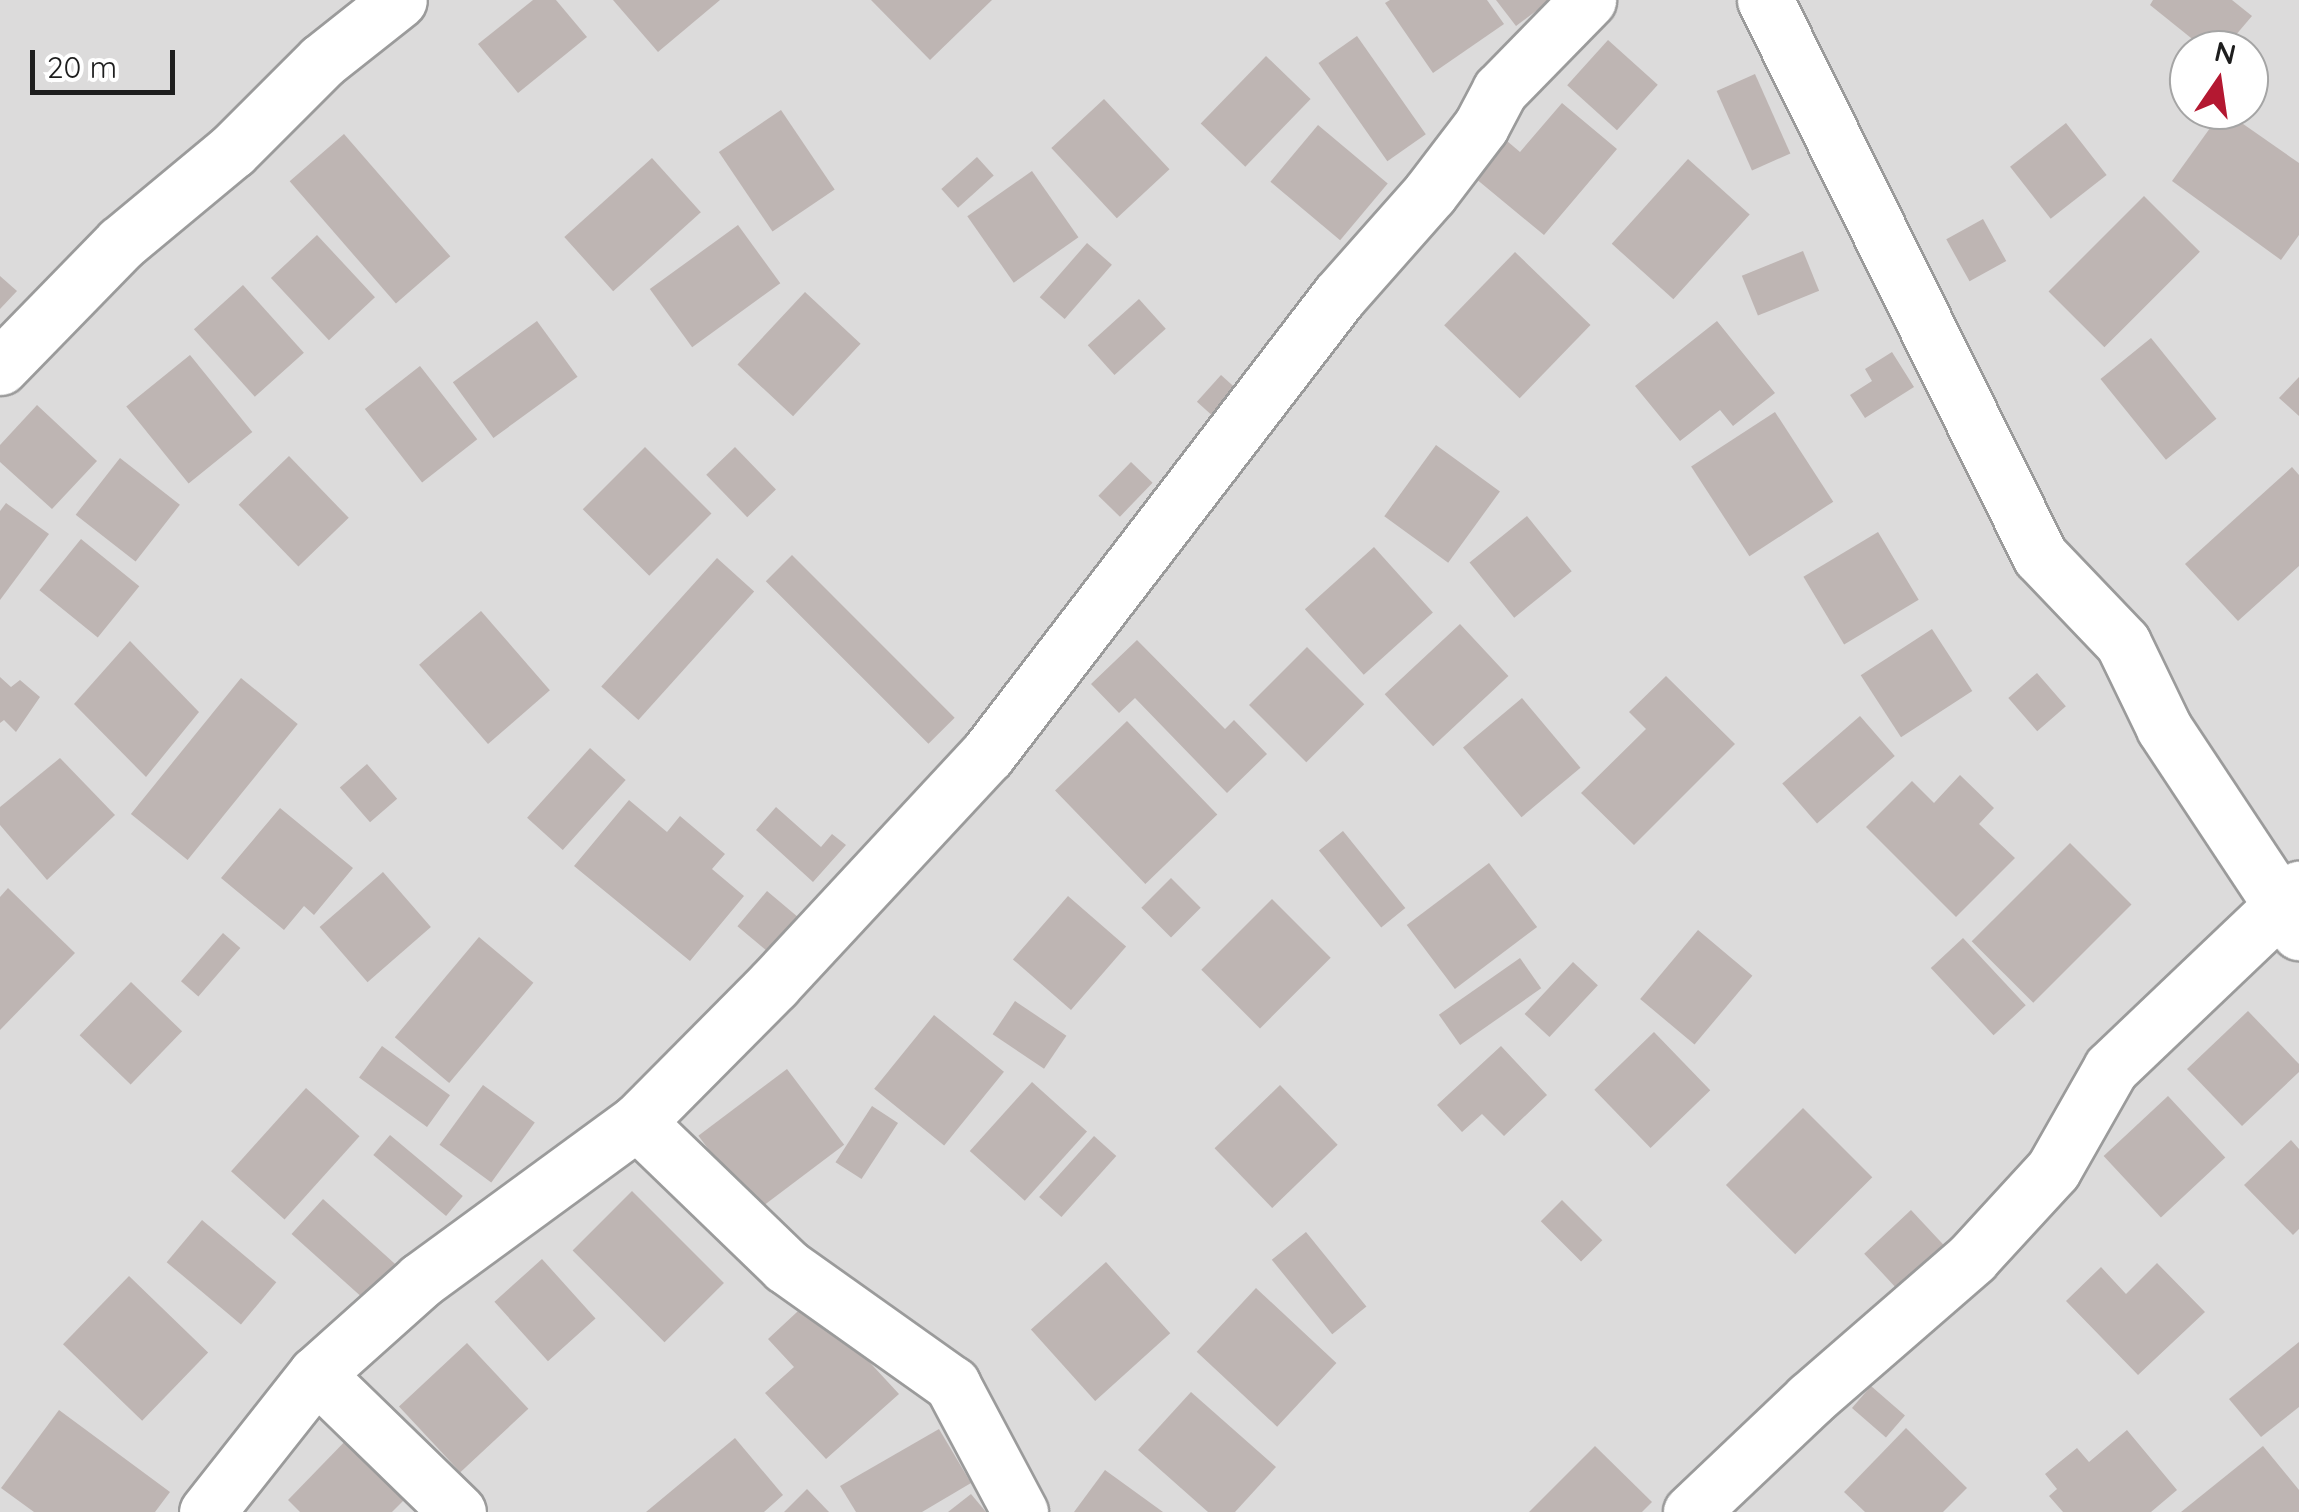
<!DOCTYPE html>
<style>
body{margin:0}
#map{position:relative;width:2299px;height:1512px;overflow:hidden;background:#eeeae6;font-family:Quicksand,sans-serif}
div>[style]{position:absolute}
.residential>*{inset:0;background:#dcdbdb}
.building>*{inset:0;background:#beb5b3;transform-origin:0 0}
.roads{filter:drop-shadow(2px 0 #9b9b9b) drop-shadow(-2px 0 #9b9b9b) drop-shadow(0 2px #9b9b9b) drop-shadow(0 -2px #9b9b9b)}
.minor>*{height:55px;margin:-27.5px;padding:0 27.5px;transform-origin:27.5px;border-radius:27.5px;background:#fff}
span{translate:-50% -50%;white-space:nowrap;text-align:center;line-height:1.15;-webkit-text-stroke:8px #fff;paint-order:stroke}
.north{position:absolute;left:2169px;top:30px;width:100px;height:100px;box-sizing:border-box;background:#fff;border:2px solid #a5a5a5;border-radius:50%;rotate:13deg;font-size:28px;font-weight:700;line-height:40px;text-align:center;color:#1e1e1e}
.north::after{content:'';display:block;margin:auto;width:35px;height:45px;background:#b41831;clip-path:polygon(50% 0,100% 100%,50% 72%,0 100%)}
.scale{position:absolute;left:30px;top:50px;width:145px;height:45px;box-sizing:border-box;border:5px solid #1e1e1e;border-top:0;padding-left:12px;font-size:30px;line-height:35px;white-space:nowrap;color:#1e1e1e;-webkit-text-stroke:8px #fff;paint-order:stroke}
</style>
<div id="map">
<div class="residential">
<div style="clip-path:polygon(evenodd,0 0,2299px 0,2299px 1512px,0 1512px,0 0,2189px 50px,2249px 50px,2249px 110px,2189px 110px,2189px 50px)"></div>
</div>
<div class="building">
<div style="clip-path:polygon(533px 0,556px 0,587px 37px,518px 93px,478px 44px)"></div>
<div style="clip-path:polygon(613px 0,720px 0,658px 52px)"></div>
<div style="clip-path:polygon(871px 0,992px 0,930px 60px)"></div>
<div style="clip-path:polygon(1390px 0,1487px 0,1504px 24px,1433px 73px,1385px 3px)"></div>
<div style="clip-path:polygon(1496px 0,1551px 0,1516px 26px)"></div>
<div style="clip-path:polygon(2153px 0,2232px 0,2252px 16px,2223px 50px,2206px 50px,2150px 5px)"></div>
<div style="left:1357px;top:36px;width:120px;height:47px;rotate:55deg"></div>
<div style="left:1608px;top:40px;width:67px;height:61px;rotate:42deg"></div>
<div style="left:1266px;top:56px;width:62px;height:94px;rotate:44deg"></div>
<div style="left:1755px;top:74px;width:87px;height:42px;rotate:66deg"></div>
<div style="left:1104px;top:99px;width:96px;height:72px;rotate:47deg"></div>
<div style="clip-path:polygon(1562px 103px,1617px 149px,1544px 235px,1475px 178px,1507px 141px,1520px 152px)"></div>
<div style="left:781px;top:110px;width:96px;height:75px;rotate:56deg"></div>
<div style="clip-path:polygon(2223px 110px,2299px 163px,2299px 235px,2281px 260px,2172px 181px)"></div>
<div style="left:2066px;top:123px;width:66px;height:71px;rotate:52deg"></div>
<div style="left:1318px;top:125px;width:91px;height:74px;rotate:40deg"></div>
<div style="left:344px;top:134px;width:162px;height:72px;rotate:49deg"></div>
<div style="left:977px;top:157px;width:25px;height:48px;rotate:48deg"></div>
<div style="left:652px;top:158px;width:73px;height:118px;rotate:48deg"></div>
<div style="left:1688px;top:159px;width:83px;height:114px;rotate:42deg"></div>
<div style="left:1032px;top:171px;width:81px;height:79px;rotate:55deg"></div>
<div style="left:2144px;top:196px;width:79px;height:135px;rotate:45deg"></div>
<div style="left:1983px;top:219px;width:48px;height:42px;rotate:61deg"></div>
<div style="left:738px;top:225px;width:72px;height:109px;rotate:54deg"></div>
<div style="left:317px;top:235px;width:85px;height:63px;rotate:47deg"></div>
<div style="left:1087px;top:243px;width:33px;height:72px;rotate:41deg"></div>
<div style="left:1803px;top:251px;width:43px;height:66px;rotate:68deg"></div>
<div style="left:1515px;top:252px;width:105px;height:102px;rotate:44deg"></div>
<div style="clip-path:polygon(0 276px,17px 291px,0 309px)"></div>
<div style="left:243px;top:285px;width:91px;height:66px;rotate:48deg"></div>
<div style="left:805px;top:292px;width:76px;height:99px;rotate:43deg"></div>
<div style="left:1139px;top:299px;width:40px;height:69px;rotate:48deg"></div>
<div style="left:537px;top:321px;width:69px;height:104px;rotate:54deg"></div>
<div style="clip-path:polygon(1717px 321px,1775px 393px,1733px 426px,1720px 410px,1680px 441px,1635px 386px)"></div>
<div style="left:2151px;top:338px;width:104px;height:65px;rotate:51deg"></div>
<div style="clip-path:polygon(1892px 352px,1914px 387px,1865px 418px,1850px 395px,1872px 381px,1865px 369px)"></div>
<div style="left:190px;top:355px;width:99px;height:82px;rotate:51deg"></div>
<div style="left:420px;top:366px;width:93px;height:70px;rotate:52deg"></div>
<div style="left:1221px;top:375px;width:31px;height:36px;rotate:42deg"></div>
<div style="clip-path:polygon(2299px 377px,2299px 416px,2279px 398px)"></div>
<div style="clip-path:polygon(37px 405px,97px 461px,52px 509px,0 462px,0 445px)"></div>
<div style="left:1775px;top:412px;width:107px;height:100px;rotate:57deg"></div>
<div style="left:1436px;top:445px;width:79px;height:88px;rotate:36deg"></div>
<div style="left:645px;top:447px;width:94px;height:88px;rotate:45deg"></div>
<div style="left:735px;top:447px;width:59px;height:40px;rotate:46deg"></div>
<div style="left:289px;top:456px;width:86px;height:70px;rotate:46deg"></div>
<div style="left:120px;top:458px;width:76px;height:72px;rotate:38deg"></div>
<div style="left:1131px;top:462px;width:30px;height:47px;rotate:44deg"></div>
<div style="clip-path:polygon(2292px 467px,2299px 475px,2299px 566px,2238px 621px,2185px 564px)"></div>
<div style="clip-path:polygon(6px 503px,49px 534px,0 600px,0 511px)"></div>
<div style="left:1527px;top:516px;width:71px;height:74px;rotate:51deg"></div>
<div style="left:1878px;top:532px;width:79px;height:87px;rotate:59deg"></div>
<div style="left:81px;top:539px;width:75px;height:66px;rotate:39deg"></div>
<div style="left:1374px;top:547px;width:88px;height:93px;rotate:48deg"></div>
<div style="left:792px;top:555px;width:230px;height:37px;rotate:45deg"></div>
<div style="left:717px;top:558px;width:50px;height:173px;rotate:42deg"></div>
<div style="left:481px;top:611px;width:105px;height:82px;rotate:49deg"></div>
<div style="left:1460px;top:624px;width:71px;height:103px;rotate:47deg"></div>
<div style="left:1932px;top:629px;width:74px;height:85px;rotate:57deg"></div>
<div style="clip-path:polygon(1137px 640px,1225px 729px,1234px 720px,1267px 754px,1227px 793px,1135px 698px,1119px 713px,1091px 684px)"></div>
<div style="clip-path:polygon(130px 641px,199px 712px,146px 777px,74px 704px)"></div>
<div style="left:1307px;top:647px;width:81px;height:82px;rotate:45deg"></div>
<div style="left:2037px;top:673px;width:44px;height:38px;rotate:49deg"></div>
<div style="clip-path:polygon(1666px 676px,1735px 744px,1634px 845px,1581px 793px,1646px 729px,1629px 712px)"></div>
<div style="clip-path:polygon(0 677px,11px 687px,20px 680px,40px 697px,16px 732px,4px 720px,0 723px)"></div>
<div style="left:241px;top:678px;width:73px;height:175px;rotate:39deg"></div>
<div style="left:1522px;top:698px;width:91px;height:77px;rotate:50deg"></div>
<div style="left:1860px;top:716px;width:53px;height:103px;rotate:49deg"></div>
<div style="left:1127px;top:721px;width:130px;height:100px;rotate:46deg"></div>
<div style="left:590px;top:748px;width:48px;height:94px;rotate:42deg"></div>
<div style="clip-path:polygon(60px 758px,115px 815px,47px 880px,0 825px,0 807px)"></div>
<div style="left:367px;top:764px;width:46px;height:36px;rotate:49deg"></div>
<div style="clip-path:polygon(1960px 775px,1994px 808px,1979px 824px,2015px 858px,1956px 917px,1866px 827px,1912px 781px,1934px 803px)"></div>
<div style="clip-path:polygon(629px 800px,667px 832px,680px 816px,725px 854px,712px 869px,744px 896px,690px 961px,574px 866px)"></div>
<div style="clip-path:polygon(776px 807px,821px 847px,832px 834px,846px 845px,813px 882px,756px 830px)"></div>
<div style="clip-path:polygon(280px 808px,353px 868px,314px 915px,304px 906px,284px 930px,221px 878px)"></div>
<div style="left:1343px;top:831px;width:99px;height:31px;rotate:51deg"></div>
<div style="left:2070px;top:843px;width:87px;height:139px;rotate:45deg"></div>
<div style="left:1489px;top:863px;width:80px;height:103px;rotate:53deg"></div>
<div style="left:383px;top:872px;width:73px;height:84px;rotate:49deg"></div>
<div style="left:1171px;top:878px;width:42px;height:42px;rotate:45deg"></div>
<div style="clip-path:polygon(8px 888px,75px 953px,0 1030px,0 897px)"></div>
<div style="left:767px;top:891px;width:43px;height:46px;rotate:40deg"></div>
<div style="left:1068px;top:896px;width:77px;height:84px;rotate:41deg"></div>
<div style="left:1272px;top:899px;width:83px;height:100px;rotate:45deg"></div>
<div style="left:1698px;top:930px;width:71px;height:90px;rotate:40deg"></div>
<div style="left:223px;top:933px;width:23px;height:64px;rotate:41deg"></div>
<div style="left:479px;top:937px;width:71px;height:131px;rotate:40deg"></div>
<div style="left:1963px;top:938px;width:92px;height:44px;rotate:47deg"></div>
<div style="left:1520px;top:958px;width:37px;height:99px;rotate:55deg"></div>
<div style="left:1573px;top:962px;width:34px;height:71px;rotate:43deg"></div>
<div style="left:131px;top:982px;width:71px;height:74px;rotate:44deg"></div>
<div style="left:1015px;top:1001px;width:62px;height:40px;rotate:34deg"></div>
<div style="clip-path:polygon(2248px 1011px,2299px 1064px,2299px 1072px,2242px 1126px,2187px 1069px)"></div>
<div style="left:934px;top:1015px;width:90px;height:95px;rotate:39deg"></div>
<div style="left:1654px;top:1032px;width:81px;height:83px;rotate:46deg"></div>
<div style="left:382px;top:1046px;width:84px;height:39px;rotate:36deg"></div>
<div style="clip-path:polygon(1501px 1046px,1547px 1095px,1504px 1136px,1482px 1114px,1462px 1132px,1437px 1105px)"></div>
<div style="left:787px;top:1069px;width:95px;height:111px;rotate:53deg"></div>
<div style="left:1032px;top:1082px;width:74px;height:93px;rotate:42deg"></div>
<div style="left:483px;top:1085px;width:64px;height:74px;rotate:36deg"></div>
<div style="left:1280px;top:1085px;width:83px;height:91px;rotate:46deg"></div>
<div style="left:306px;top:1088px;width:72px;height:112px;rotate:42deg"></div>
<div style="left:2168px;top:1096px;width:84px;height:88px;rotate:47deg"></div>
<div style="left:872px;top:1106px;width:31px;height:67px;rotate:33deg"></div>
<div style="left:1803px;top:1108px;width:98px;height:109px;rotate:45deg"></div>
<div style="left:390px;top:1135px;width:95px;height:26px;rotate:40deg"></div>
<div style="left:1094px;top:1136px;width:30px;height:82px;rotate:42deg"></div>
<div style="clip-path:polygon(2291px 1140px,2299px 1149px,2299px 1229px,2293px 1235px,2244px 1185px)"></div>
<div style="left:632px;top:1191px;width:130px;height:84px;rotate:45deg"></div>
<div style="left:323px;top:1199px;width:103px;height:47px;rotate:42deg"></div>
<div style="left:1562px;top:1200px;width:57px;height:30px;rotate:45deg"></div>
<div style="left:1911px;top:1210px;width:52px;height:64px;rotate:47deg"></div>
<div style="left:202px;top:1220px;width:97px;height:55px;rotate:40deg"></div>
<div style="left:1306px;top:1232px;width:96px;height:44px;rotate:51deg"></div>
<div style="left:542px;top:1259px;width:80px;height:64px;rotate:48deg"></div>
<div style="left:1106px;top:1262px;width:96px;height:101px;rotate:48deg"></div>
<div style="clip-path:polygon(2157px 1263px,2205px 1312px,2138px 1375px,2066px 1301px,2101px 1267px,2126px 1294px)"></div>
<div style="left:129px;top:1276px;width:110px;height:95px;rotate:44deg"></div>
<div style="left:1256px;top:1288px;width:110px;height:87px;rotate:43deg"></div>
<div style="clip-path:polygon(811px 1299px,899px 1394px,826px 1459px,765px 1393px,794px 1367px,768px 1339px)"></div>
<div style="clip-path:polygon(2299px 1342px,2299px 1407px,2261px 1437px,2229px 1399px)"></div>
<div style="left:467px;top:1343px;width:90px;height:93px;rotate:47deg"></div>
<div style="left:1871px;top:1386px;width:45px;height:29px;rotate:41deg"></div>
<div style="clip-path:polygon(1191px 1392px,1276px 1467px,1235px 1512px,1208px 1512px,1138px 1450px)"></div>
<div style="clip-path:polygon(59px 1410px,170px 1492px,155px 1512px,34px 1512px,1px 1488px)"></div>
<div style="clip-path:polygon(1906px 1428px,1967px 1488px,1943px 1512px,1865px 1512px,1844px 1492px)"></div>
<div style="clip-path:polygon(939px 1429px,971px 1483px,922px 1512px,856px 1512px,840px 1486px)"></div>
<div style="clip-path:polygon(2127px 1430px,2177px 1490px,2151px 1512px,2063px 1512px,2049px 1496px,2057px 1489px,2045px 1474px,2077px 1448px,2089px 1462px)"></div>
<div style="clip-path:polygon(353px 1433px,413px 1491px,392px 1512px,300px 1512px,288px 1500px)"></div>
<div style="clip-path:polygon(735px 1438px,783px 1495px,764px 1512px,646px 1512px)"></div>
<div style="clip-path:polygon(1595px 1446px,1652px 1502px,1642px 1512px,1529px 1512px)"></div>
<div style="clip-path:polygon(2263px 1446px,2299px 1490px,2299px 1512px,2181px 1512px)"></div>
<div style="clip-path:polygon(1105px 1470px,1163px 1512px,1074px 1512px)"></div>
<div style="clip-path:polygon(807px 1489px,829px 1512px,784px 1512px)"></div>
<div style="clip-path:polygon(971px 1494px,986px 1512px,948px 1512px)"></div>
</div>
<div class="roads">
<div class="minor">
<div style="left:1765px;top:0;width:620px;rotate:63.68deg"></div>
<div style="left:2040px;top:556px;width:120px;rotate:46.3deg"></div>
<div style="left:2123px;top:643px;width:94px;rotate:64.2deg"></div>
<div style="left:2164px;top:728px;width:245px;rotate:56.5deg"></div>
<div style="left:0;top:367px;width:173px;rotate:-45.7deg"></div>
<div style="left:121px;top:243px;width:144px;rotate:-39.7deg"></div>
<div style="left:232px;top:151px;width:127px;rotate:-45deg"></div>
<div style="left:322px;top:61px;width:98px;rotate:-38.4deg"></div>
<div style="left:637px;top:1122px;width:207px;rotate:44deg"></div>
<div style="left:786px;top:1266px;width:204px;rotate:35.4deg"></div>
<div style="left:952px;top:1384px;width:145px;rotate:62deg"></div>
<div style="left:316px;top:1374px;width:198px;rotate:44.2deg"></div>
<div style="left:207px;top:1512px;width:176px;rotate:-51.7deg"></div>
<div style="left:316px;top:1374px;width:141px;rotate:-41.8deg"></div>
<div style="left:421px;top:1280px;width:268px;rotate:-36.2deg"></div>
<div style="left:637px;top:1122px;width:194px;rotate:-45.2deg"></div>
<div style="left:774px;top:984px;width:313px;rotate:-47.1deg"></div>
<div style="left:987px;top:755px;width:578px;rotate:-52.52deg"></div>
<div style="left:1339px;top:296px;width:137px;rotate:-48.5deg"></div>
<div style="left:1430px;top:193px;width:84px;rotate:-52.7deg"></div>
<div style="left:1481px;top:126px;width:41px;rotate:-62.2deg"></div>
<div style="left:1500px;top:90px;width:126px;rotate:-45.6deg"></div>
<div style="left:1691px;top:1512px;width:164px;rotate:-43.5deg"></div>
<div style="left:1810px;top:1399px;width:215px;rotate:-41deg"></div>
<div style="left:1972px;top:1258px;width:120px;rotate:-47.4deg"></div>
<div style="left:2053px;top:1170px;width:117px;rotate:-60.4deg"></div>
<div style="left:2111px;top:1068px;width:260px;rotate:-43.6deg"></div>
</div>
</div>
<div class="north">N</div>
<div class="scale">20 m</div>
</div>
